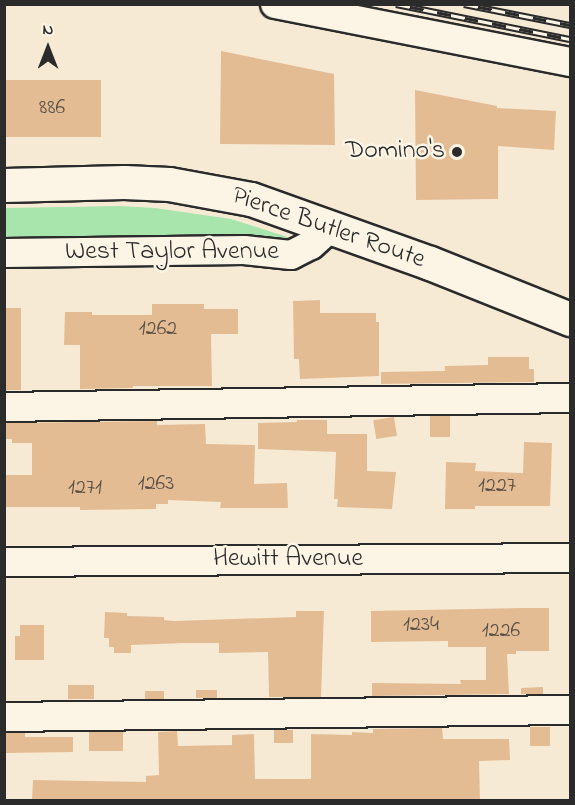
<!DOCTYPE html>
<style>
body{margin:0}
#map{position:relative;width:575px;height:805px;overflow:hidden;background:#f7ead5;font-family:"Indie Flower",sans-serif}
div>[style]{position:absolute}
.green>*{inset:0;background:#a7e5ac}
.building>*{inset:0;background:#e4bc94;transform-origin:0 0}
.roads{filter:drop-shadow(2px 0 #2b2b2b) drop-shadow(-2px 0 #2b2b2b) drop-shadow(0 2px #2b2b2b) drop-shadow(0 -2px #2b2b2b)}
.minor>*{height:28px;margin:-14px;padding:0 14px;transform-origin:14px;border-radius:14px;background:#fcf5e5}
.major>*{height:33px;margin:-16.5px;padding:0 16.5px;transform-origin:16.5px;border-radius:16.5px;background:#fcf5e5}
.rail>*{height:7px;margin-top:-3.5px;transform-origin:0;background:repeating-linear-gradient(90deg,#fcf5e5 0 14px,#2b2b2b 0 28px);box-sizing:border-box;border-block:2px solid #2b2b2b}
.dots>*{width:16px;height:16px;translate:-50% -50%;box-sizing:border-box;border:3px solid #fcf5e5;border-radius:50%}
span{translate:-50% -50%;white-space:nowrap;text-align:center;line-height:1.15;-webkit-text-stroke:5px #fcf5e5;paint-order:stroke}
.number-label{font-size:22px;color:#594f45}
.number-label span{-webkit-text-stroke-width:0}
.poi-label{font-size:26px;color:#2b2b2b}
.right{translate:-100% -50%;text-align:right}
.street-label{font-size:26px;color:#2b2b2b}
.frame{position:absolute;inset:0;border:6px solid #2b2b2b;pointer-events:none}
.north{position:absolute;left:18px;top:18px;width:60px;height:60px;-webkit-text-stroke:4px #fcf5e5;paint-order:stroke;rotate:0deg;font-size:16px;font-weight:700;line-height:24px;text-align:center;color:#2b2b2b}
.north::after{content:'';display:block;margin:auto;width:21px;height:27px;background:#2b2b2b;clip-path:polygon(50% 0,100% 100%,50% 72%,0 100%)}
</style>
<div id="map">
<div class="green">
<div style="clip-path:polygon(120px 206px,155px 208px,231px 219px,297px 240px,275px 247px,252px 236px,5px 240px,4px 208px)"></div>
</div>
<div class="building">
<div style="clip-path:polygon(221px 51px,334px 74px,335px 145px,220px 144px)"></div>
<div style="left:4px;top:80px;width:97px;height:57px"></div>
<div style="clip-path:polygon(415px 90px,497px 106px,497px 108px,556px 111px,554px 150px,498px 146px,498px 199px,416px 200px)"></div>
<div style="clip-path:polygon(320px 300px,320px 313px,376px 313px,376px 322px,379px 322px,379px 376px,300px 379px,299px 359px,294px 359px,293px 301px)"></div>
<div style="clip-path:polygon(152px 304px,204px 304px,204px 309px,238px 309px,238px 334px,211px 334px,212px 386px,133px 386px,133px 388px,80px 389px,80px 345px,64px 345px,65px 312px,92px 312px,92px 315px,152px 315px)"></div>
<div style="left:4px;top:308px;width:17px;height:82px"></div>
<div style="clip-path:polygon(488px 357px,529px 357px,529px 369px,534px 369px,534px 382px,381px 384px,381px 372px,445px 371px,445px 366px,488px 365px)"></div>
<div style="left:450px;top:416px;width:21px;height:20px;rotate:90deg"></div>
<div style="left:394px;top:417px;width:19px;height:21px;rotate:81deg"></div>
<div style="clip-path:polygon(297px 420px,327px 420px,327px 434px,367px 434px,367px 471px,396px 472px,392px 509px,337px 507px,338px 499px,334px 499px,336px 452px,258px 449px,258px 423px,297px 422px)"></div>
<div style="clip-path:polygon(157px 421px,157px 425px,205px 424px,206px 444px,255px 445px,254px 484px,287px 483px,288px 508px,220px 508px,221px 502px,168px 500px,168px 504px,156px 504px,156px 509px,80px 510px,80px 507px,4px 507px,4px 475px,32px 475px,32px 443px,12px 443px,12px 439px,4px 439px,4px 423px)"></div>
<div style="clip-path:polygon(524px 442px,552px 443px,550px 506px,475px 506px,475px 509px,445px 509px,446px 462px,476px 463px,475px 471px,523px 473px)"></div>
<div style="clip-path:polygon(521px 608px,549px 608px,549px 651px,516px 651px,516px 654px,507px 654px,509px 694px,372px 696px,372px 683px,461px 684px,460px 680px,486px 680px,486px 647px,448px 647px,448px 641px,371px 642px,371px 611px)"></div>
<div style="clip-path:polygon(296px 611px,324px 611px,321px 697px,269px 697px,268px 652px,219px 653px,219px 643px,185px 643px,131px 645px,131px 653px,114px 653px,114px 647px,109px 647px,109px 638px,104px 638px,105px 612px,127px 613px,127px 616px,164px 617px,164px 620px,174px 621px,296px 617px)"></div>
<div style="clip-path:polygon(20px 625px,44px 625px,44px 660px,15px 660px,15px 636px,20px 636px)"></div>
<div style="left:94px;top:685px;width:14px;height:26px;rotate:90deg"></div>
<div style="clip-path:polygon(543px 687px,543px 694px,521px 694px,521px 688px)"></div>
<div style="left:196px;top:690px;width:21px;height:8px"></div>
<div style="left:145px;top:691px;width:19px;height:8px"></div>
<div style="left:530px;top:727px;width:20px;height:19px"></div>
<div style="clip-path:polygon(442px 728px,443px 739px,509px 739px,510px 760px,479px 761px,480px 801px,32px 801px,33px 780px,146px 782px,146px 776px,159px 775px,158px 732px,177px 731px,178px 746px,232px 745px,232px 735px,254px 734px,255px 779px,311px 779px,311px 734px,352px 735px,352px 732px,373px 733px,373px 729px)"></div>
<div style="left:274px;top:730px;width:19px;height:13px"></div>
<div style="left:123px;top:732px;width:19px;height:34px;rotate:90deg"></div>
<div style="clip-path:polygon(6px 733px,25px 733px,25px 737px,73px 737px,73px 752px,6px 753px)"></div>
</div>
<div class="roads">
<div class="minor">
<div style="left:275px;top:4px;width:301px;rotate:11.1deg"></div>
<div style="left:4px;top:253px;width:240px;rotate:-0.7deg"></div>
<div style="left:244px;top:250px;width:47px;rotate:6.1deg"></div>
<div style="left:291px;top:255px;width:22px;rotate:-27deg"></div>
<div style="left:311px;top:245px;width:27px;rotate:-42deg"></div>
<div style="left:4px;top:407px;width:566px;rotate:-0.91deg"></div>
<div style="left:4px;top:562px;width:566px;rotate:-0.4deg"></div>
<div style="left:4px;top:717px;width:566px;rotate:-0.71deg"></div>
</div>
<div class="major">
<div style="left:4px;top:185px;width:120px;rotate:-1.4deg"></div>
<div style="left:124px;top:182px;width:45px;rotate:2.5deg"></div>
<div style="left:169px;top:184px;width:83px;rotate:10.4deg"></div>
<div style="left:251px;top:199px;width:190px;rotate:19.7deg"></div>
<div style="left:430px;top:263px;width:151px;rotate:21.8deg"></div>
</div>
</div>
<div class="rail">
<div style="left:396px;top:4px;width:177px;rotate:11.4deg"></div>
<div style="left:464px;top:4px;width:108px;rotate:11.2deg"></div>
</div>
<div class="dots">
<div style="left:457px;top:152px;background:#2b2b2b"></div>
</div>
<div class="number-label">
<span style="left:52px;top:109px">886</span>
<span style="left:158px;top:330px">1262</span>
<span style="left:156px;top:485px">1263</span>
<span style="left:497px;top:487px">1227</span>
<span style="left:85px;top:489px">1271</span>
<span style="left:421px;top:626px">1234</span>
<span style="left:501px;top:632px">1226</span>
</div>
<div class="poi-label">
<span class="right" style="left:445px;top:152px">Domino's</span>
</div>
<div class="street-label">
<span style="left:328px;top:229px;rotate:19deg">Pierce Butler Route</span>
<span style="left:172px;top:253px">West Taylor Avenue</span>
<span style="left:288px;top:560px">Hewitt Avenue</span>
</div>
<div class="frame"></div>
<div class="north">N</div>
</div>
